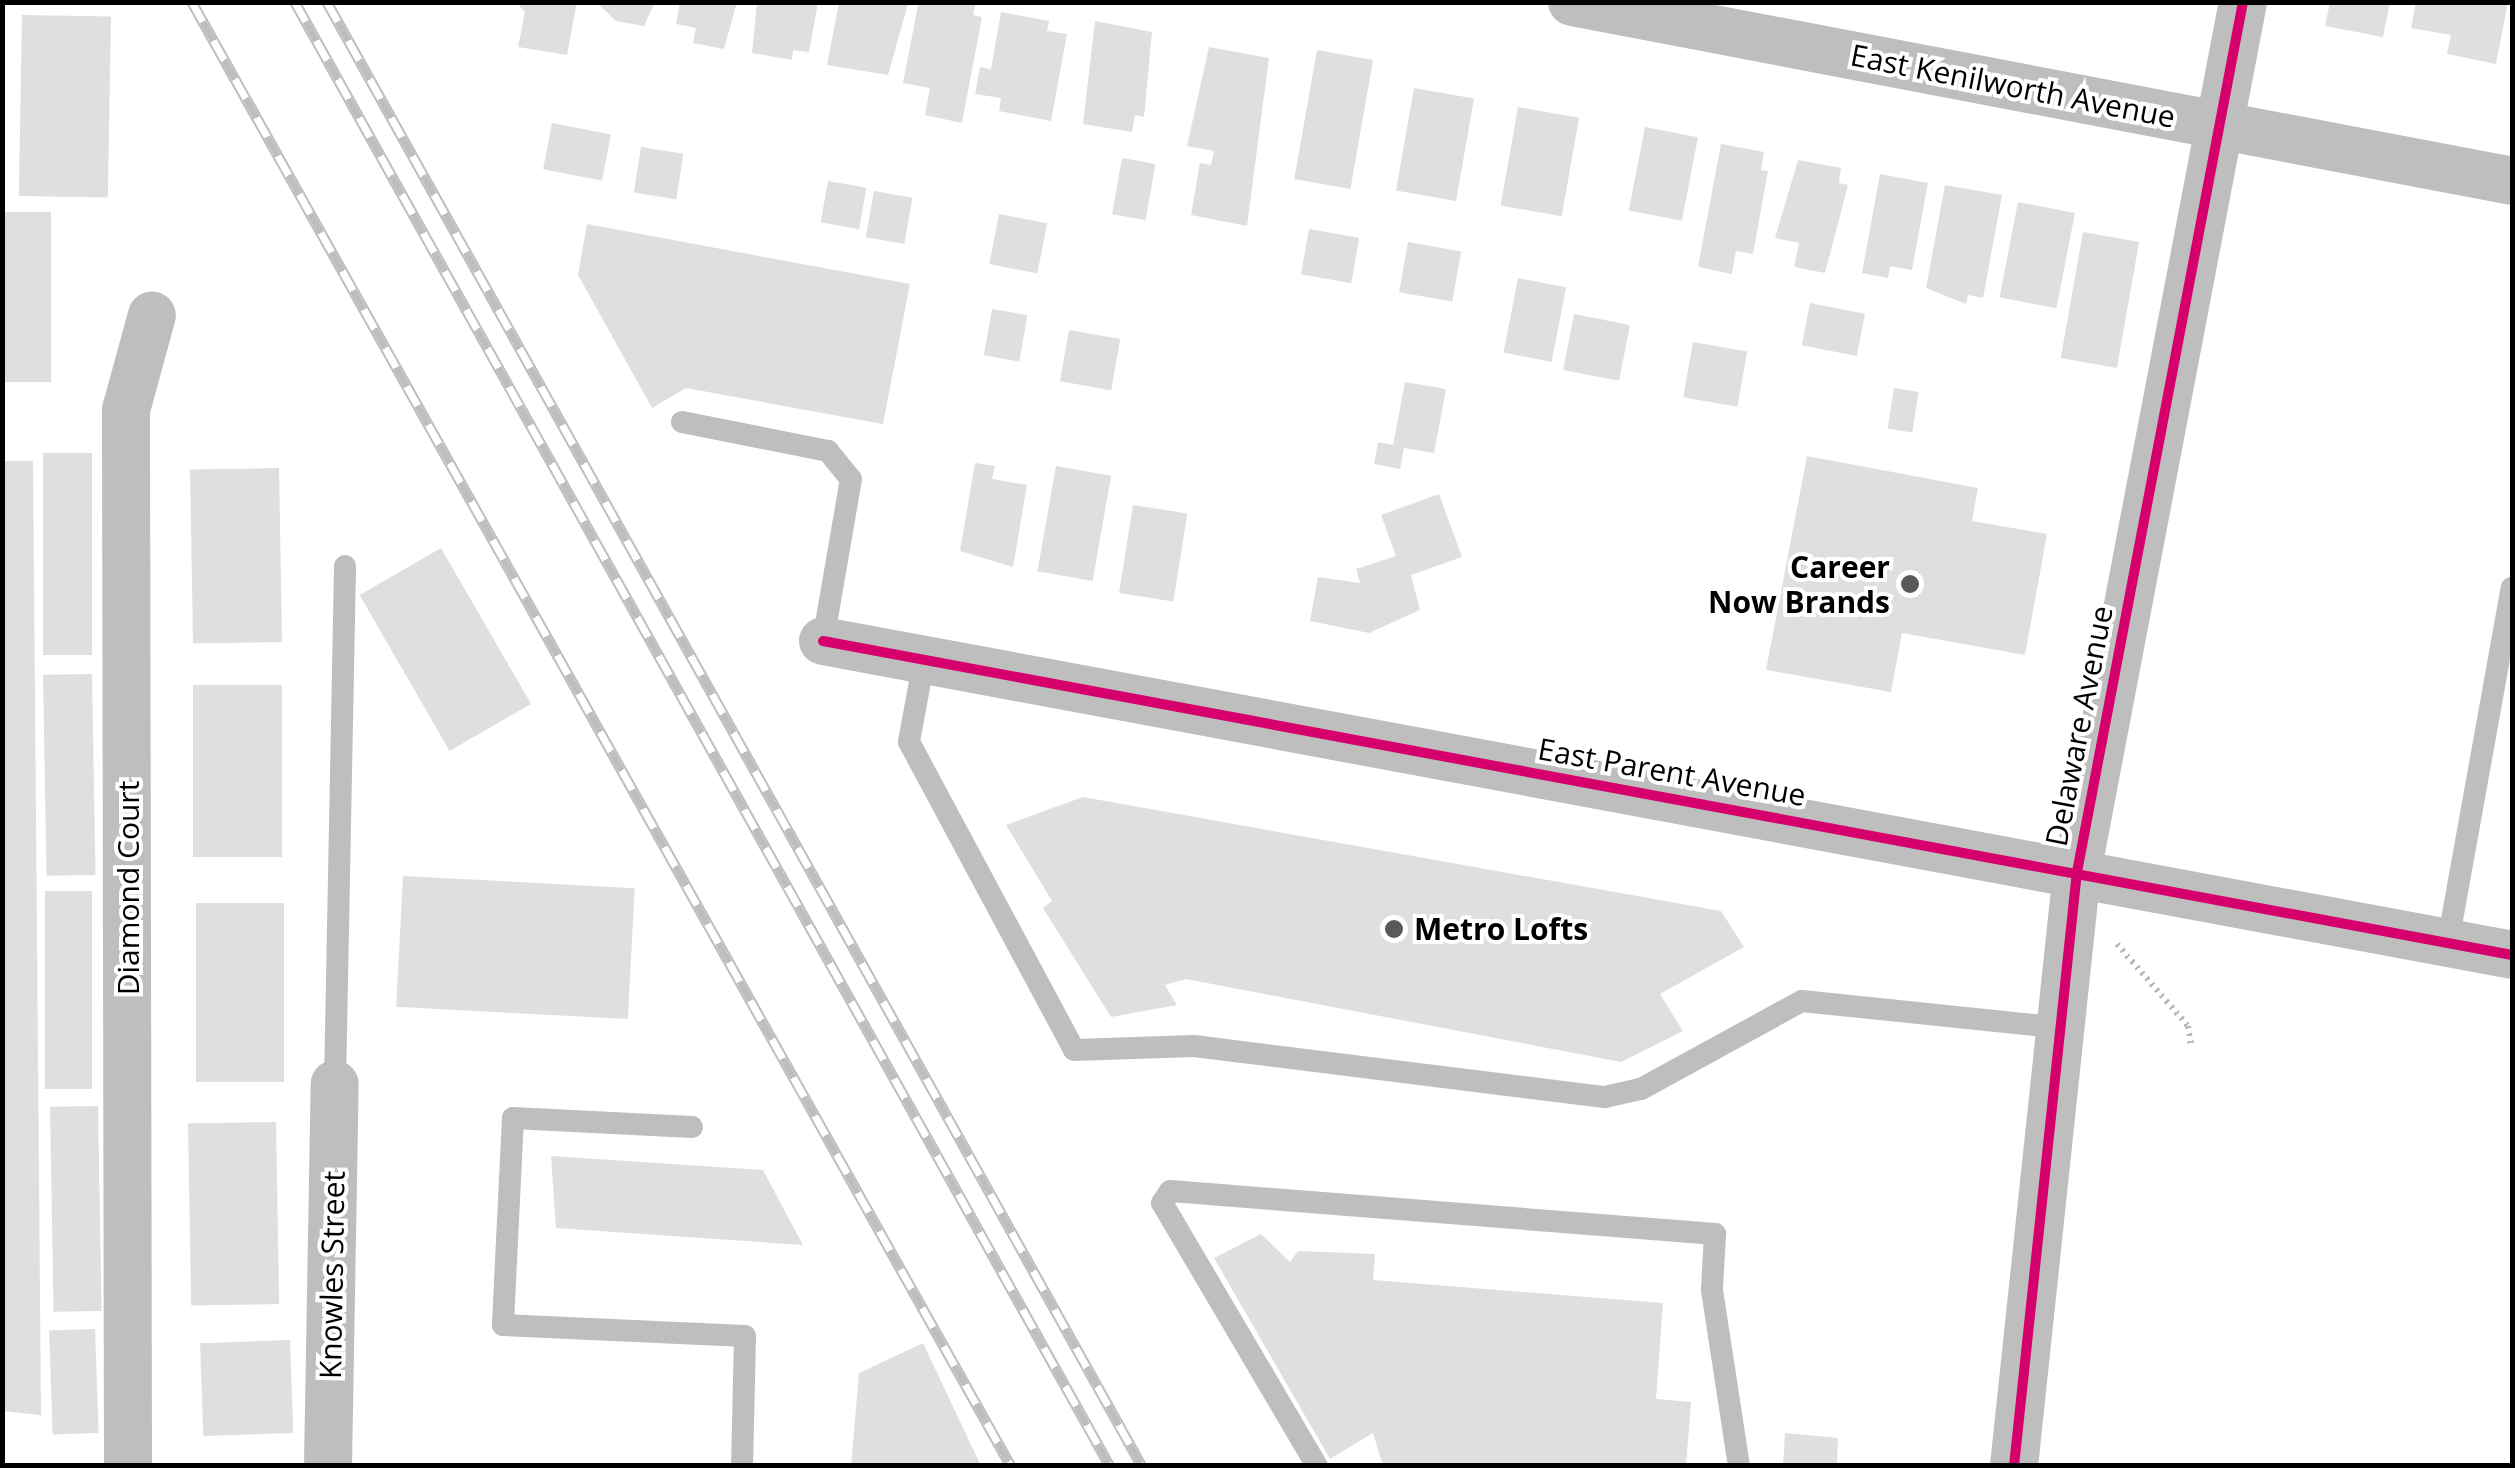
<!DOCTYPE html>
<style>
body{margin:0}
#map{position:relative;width:2515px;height:1468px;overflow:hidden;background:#fff;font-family:"Open Sans",sans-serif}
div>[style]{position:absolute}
.building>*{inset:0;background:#dfdfdf;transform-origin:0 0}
.path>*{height:6px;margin-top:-3px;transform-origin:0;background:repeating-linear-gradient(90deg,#b9b9b9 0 2.5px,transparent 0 7.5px)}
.service>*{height:22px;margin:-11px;padding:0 11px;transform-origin:11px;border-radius:11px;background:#bebebe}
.minor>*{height:48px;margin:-24px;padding:0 24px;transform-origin:24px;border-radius:24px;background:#bebebe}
.rail>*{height:11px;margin-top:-5.5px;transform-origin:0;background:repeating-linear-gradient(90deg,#fff 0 22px,#bebebe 0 44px);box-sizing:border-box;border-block:2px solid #bebebe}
.cycleway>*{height:10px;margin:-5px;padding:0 5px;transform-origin:5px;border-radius:5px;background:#d6006c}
.dots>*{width:28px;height:28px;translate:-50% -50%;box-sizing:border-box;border:5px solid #fff;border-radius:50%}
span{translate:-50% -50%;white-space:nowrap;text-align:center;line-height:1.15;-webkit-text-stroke:8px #fff;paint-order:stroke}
.street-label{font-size:30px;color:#000}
.poi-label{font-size:30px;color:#000;font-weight:700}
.right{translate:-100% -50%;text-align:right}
.left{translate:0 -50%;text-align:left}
.frame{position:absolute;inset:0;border:5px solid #000;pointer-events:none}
</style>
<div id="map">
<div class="building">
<div style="clip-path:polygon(516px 2px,577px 2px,567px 55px,518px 47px,525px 12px)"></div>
<div style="clip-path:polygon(596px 2px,655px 2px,644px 26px,616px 21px)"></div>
<div style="clip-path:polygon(680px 2px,737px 2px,724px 49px,693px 43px,696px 28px,676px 24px)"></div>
<div style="clip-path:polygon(757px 2px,818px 2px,809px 52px,793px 50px,792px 60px,752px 53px)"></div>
<div style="clip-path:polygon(839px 2px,908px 4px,888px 75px,827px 65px)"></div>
<div style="clip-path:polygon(976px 2px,973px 15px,982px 17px,962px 123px,925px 115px,930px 88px,903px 83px,918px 5px)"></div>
<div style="clip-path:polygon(2330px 2px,2390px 2px,2383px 37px,2325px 26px)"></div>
<div style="clip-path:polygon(2416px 2px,2508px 2px,2496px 64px,2447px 54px,2451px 35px,2411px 28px)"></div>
<div style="clip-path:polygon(1001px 12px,1049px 21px,1047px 31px,1067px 34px,1051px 121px,999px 111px,1001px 98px,975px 94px,980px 67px,991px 69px)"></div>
<div style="left:22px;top:15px;width:89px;height:181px;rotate:1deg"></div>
<div style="clip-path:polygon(1095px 21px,1152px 32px,1144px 117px,1135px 115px,1132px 132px,1083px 124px)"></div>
<div style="clip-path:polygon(1209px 47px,1269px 58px,1247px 226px,1191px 215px,1200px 163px,1211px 165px,1214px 151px,1187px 146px)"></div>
<div style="left:1317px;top:50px;width:57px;height:131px;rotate:10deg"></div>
<div style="left:1414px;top:88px;width:61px;height:104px;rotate:10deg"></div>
<div style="left:1518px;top:107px;width:62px;height:100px;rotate:10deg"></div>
<div style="left:552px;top:123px;width:60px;height:47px;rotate:11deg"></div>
<div style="left:1645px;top:127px;width:54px;height:85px;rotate:11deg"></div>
<div style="clip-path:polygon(1721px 144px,1764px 152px,1761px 170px,1768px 171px,1753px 254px,1736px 251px,1732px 274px,1698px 267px)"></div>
<div style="left:641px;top:147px;width:43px;height:46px;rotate:9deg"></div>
<div style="left:1122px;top:158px;width:34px;height:57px;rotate:10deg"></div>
<div style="clip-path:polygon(1798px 160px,1841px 168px,1839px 183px,1848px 185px,1825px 273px,1794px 267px,1799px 243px,1775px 238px)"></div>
<div style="clip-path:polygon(1880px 174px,1928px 183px,1912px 270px,1890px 266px,1888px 278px,1862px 273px)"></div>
<div style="left:828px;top:181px;width:39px;height:42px;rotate:10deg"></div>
<div style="clip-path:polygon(1945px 185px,2002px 195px,1983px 298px,1968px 295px,1966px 304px,1926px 288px)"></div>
<div style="left:874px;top:191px;width:39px;height:47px;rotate:10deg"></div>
<div style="left:2018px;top:202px;width:58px;height:97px;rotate:11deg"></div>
<div style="left:3px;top:212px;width:48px;height:170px"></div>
<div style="left:999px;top:214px;width:49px;height:51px;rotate:11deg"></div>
<div style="clip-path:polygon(587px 224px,910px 284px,883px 424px,686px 388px,652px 408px,578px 275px)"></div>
<div style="left:1309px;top:229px;width:51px;height:46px;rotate:10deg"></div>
<div style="left:2083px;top:232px;width:57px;height:128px;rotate:10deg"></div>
<div style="left:1408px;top:242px;width:54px;height:51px;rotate:10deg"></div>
<div style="left:1518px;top:278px;width:49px;height:76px;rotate:11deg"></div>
<div style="left:1810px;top:303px;width:56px;height:43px;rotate:11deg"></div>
<div style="left:992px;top:309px;width:36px;height:47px;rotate:10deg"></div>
<div style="left:1574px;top:314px;width:57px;height:57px;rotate:11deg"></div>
<div style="left:1069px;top:330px;width:52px;height:52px;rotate:10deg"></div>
<div style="left:1693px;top:342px;width:55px;height:56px;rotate:10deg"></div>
<div style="clip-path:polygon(1405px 382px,1446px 389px,1434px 453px,1404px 448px,1400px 469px,1374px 464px,1378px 442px,1393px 445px)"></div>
<div style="left:1894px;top:388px;width:25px;height:41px;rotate:9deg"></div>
<div style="left:43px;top:453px;width:49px;height:202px"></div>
<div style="clip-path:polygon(1807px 456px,1978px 488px,1972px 521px,2047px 534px,2025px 655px,1902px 633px,1891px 692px,1766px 670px)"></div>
<div style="clip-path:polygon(2px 461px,33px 461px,41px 1415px,2px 1411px)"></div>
<div style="clip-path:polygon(975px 463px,995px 466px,992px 479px,1027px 485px,1013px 567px,960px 551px)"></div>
<div style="left:1056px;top:466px;width:56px;height:107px;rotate:10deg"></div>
<div style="left:279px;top:468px;width:174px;height:89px;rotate:89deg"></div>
<div style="clip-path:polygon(1439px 494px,1462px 557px,1411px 575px,1420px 610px,1369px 633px,1310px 621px,1318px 577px,1360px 583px,1356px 569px,1396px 556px,1381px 515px)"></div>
<div style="left:1133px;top:505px;width:55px;height:89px;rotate:9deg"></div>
<div style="left:441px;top:548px;width:180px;height:94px;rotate:60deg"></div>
<div style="left:92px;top:674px;width:201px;height:49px;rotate:89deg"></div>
<div style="left:193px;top:685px;width:89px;height:172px"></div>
<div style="clip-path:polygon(1083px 797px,1721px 911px,1744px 947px,1660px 994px,1683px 1031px,1621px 1062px,1186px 979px,1165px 985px,1177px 1005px,1111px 1017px,1043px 908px,1052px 901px,1006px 825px)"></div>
<div style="left:403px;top:876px;width:232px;height:131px;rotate:3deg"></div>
<div style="left:45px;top:891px;width:47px;height:198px"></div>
<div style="left:196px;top:903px;width:88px;height:179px"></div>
<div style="left:98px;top:1106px;width:205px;height:48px;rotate:89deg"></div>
<div style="left:276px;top:1122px;width:182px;height:88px;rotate:89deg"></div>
<div style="clip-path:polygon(551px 1156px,763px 1170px,803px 1245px,556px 1228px)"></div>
<div style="clip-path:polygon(1261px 1234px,1290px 1262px,1298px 1251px,1375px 1254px,1373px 1280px,1663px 1303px,1656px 1399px,1691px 1402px,1686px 1466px,1383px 1466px,1373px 1433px,1330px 1459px,1214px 1258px)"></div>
<div style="left:95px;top:1329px;width:104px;height:46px;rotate:88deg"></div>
<div style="left:290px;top:1340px;width:93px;height:90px;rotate:88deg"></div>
<div style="clip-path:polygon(923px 1343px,981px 1466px,851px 1466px,859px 1373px)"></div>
<div style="clip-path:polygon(1785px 1433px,1838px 1438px,1837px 1466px,1783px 1466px)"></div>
</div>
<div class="path">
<div style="left:2117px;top:944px;width:108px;rotate:49.1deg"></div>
<div style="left:2188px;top:1026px;width:20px;rotate:81deg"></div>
</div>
<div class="service">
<div style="left:682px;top:422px;width:149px;rotate:11.2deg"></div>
<div style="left:828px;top:451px;width:36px;rotate:51deg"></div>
<div style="left:851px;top:479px;width:164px;rotate:99.8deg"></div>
<div style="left:924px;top:660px;width:83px;rotate:100.4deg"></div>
<div style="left:909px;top:742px;width:349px;rotate:61.8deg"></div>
<div style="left:1074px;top:1050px;width:120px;rotate:-1.9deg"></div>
<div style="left:1194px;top:1046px;width:414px;rotate:7.1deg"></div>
<div style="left:1605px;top:1097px;width:37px;rotate:-13deg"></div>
<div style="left:1641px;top:1089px;width:183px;rotate:-28.7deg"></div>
<div style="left:1802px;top:1001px;width:261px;rotate:5.9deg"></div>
<div style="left:2448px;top:942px;width:360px;rotate:-79.8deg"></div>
<div style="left:335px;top:1084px;width:518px;rotate:-88.89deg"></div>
<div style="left:692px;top:1127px;width:179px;rotate:-177.1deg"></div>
<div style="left:513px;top:1118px;width:207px;rotate:92.8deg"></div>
<div style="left:503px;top:1325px;width:242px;rotate:2.6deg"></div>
<div style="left:745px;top:1336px;width:130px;rotate:91.3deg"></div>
<div style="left:1317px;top:1466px;width:305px;rotate:-120.5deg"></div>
<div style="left:1162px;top:1203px;width:14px;rotate:-56deg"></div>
<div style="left:1170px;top:1191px;width:547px;rotate:4.51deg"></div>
<div style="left:1715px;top:1234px;width:56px;rotate:93.1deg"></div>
<div style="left:1712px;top:1290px;width:178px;rotate:81.3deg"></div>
</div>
<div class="minor">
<div style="left:1572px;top:2px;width:957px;rotate:10.78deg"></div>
<div style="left:823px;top:641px;width:1718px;rotate:10.53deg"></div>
<div style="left:128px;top:1466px;width:1056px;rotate:-90.11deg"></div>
<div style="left:126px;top:410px;width:98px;rotate:-74.7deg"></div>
<div style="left:328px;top:1466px;width:382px;rotate:-89deg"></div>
<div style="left:2014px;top:1466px;width:597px;rotate:-83.95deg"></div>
<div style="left:2077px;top:872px;width:886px;rotate:-79.2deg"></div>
</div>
<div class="rail">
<div style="left:192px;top:2px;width:1678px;rotate:60.78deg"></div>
<div style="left:295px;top:2px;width:1676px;rotate:60.9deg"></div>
<div style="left:327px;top:2px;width:1676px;rotate:60.9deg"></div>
</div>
<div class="cycleway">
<div style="left:823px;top:641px;width:1718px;rotate:10.53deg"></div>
<div style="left:2014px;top:1466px;width:597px;rotate:-83.95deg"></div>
<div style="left:2077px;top:872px;width:886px;rotate:-79.2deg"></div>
</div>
<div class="dots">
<div style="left:1910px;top:584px;background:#595959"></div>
<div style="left:1394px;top:929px;background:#595959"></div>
</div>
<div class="street-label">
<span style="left:2013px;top:86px;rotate:11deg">East Kenilworth Avenue</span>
<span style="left:2079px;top:726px;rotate:-79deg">Delaware Avenue</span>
<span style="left:1672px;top:772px;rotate:10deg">East Parent Avenue</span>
<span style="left:128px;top:888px;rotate:-90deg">Diamond Court</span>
<span style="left:332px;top:1275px;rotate:-89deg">Knowles Street</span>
</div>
<div class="poi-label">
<span class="right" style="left:1890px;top:584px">Career<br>Now Brands</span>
<span class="left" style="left:1414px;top:929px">Metro Lofts</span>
</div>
<div class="frame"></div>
</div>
